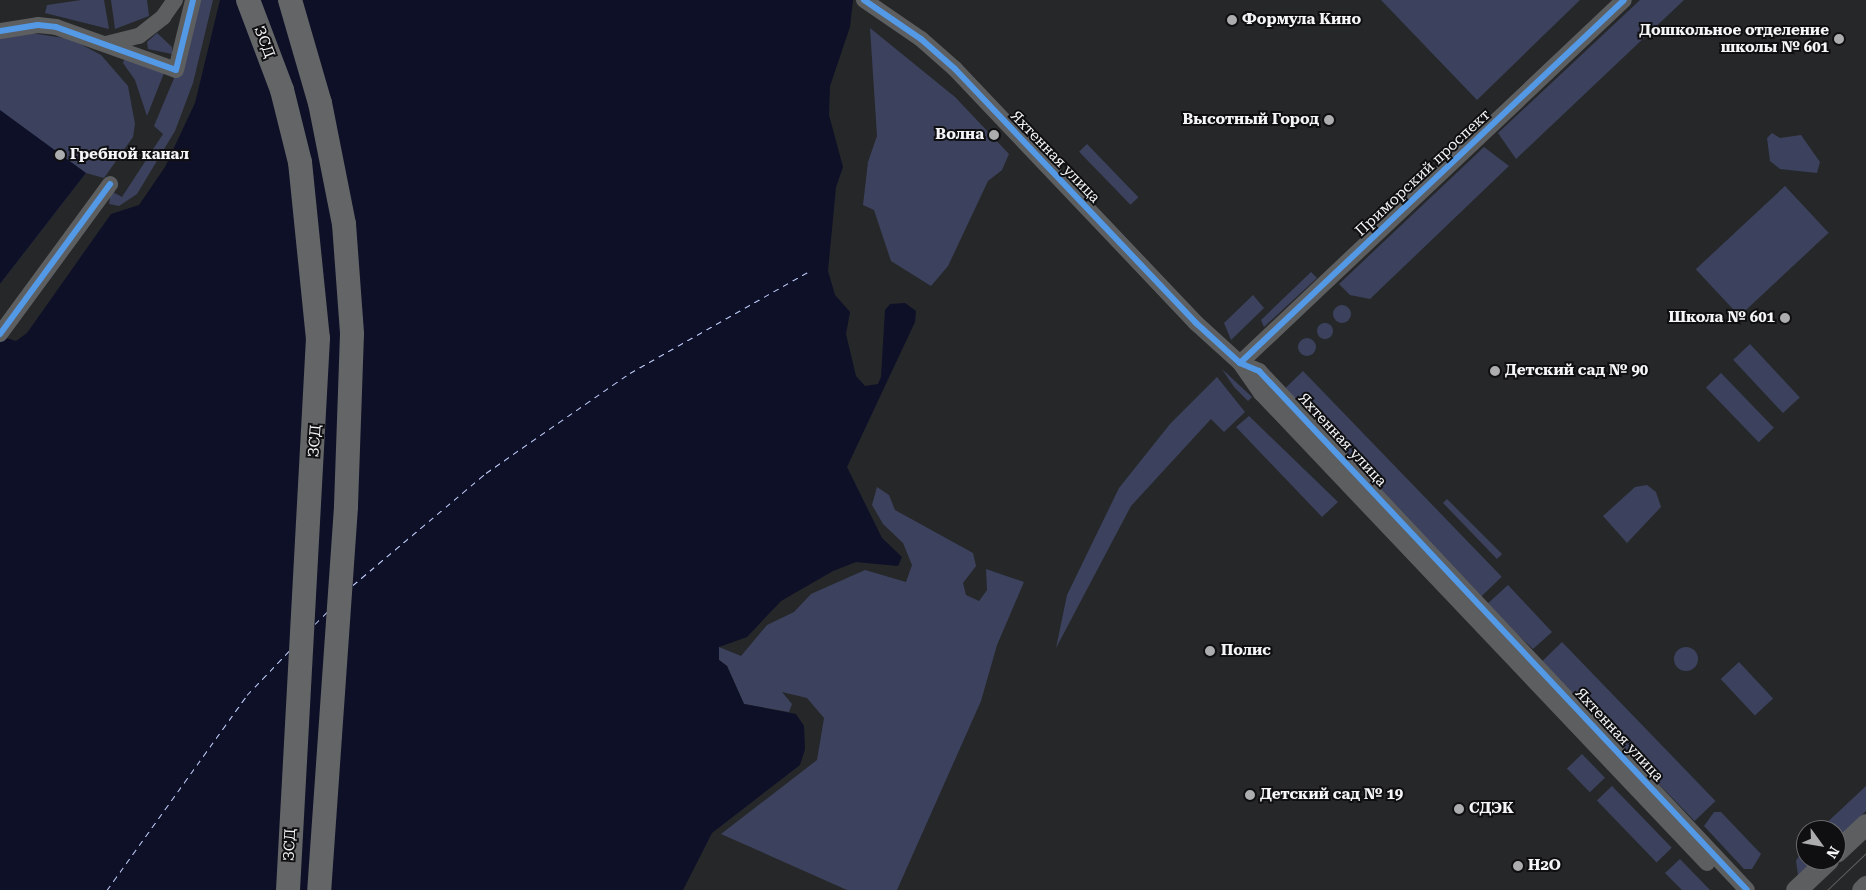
<!DOCTYPE html>
<meta charset="utf-8">
<style>
body{margin:0}
#map{position:relative;width:1866px;height:890px;overflow:hidden;background:#262729;font-family:"Roboto Serif",serif}
div>[style]{position:absolute}
.green>*{inset:0;background:#3c425d;transform-origin:0 0}
.round{border-radius:50%}
.water>*{inset:0;background:#0d1027}
.ferry>*{height:1px;margin-top:-0.5px;transform-origin:0;background:repeating-linear-gradient(90deg,#c2cffd 0 6px,transparent 0 11px)}
.minor>*{height:16px;margin:-8px;padding:0 8px;transform-origin:8px;border-radius:8px;background:#5d5e5f}
.major>*{height:21px;margin:-10.5px;padding:0 10.5px;transform-origin:10.5px;border-radius:10.5px;background:#5d5e60}
.highway>*{height:24px;margin:-12px;padding:0 12px;transform-origin:12px;border-radius:12px;background:#646566}
.tram>*{height:1px;margin:-0.5px;padding:0 0.5px;transform-origin:0.5px;border-radius:0.5px;background:#5c5d5d}
.cycleway>*{height:6px;margin:-3px;padding:0 3px;transform-origin:3px;border-radius:3px;background:#5399e6}
.dots>*{width:14px;height:14px;translate:-50% -50%;box-sizing:border-box;border:2px solid #0f0f11;border-radius:50%}
span{translate:-50% -50%;white-space:nowrap;text-align:center;line-height:1.15;-webkit-text-stroke:4px #0f0f11;paint-order:stroke}
.poi-label{font-size:15px;color:#f4f5f7;font-weight:700}
.left{translate:0 -50%;text-align:left}
.right{translate:-100% -50%;text-align:right}
.street-label{font-size:15px;color:#f4f5f7}
.north{position:absolute;left:1796px;top:820px;width:50px;height:50px;box-sizing:border-box;background:#0f0f11;border:1px solid #6b6b6d;border-radius:50%;rotate:122deg;font-size:14px;font-weight:700;line-height:20px;text-align:center;color:#f4f5f7}
.north::after{content:'';display:block;margin:auto;width:18px;height:22px;background:#acadaf;clip-path:polygon(50% 0,100% 100%,50% 72%,0 100%)}
</style>
<div id="map">
<div class="green">
<div style="clip-path:polygon(81px 0,104px 0,109px 29px,45px 13px,47px 5px)"></div>
<div style="clip-path:polygon(111px 0,147px 0,149px 16px,115px 29px)"></div>
<div style="clip-path:polygon(198px 0,213px 0,193px 83px,175px 131px,137px 194px,119px 206px,109px 204px,111px 191px,122px 197px,163px 134px,154px 126px,180px 64px)"></div>
<div style="clip-path:polygon(1381px 0,1580px 0,1477px 100px)"></div>
<div style="clip-path:polygon(1640px 0,1684px 0,1516px 159px,1498px 133px)"></div>
<div style="clip-path:polygon(870px 28px,955px 97px,1009px 154px,1002px 170px,988px 181px,948px 266px,931px 286px,891px 261px,874px 210px,863px 205px,868px 162px,877px 136px)"></div>
<div style="clip-path:polygon(24px 32px,71px 39px,101px 55px,128px 86px,135px 124px,133px 137px,104px 178px,86px 173px,0 284px,0 38px)"></div>
<div style="clip-path:polygon(157px 33px,172px 47px,172px 54px,148px 49px,147px 42px)"></div>
<div style="clip-path:polygon(125px 57px,164px 73px,147px 116px,135px 80px,123px 63px)"></div>
<div style="clip-path:polygon(1772px 133px,1780px 138px,1801px 135px,1820px 162px,1817px 173px,1780px 169px,1770px 161px,1767px 138px)"></div>
<div style="left:1087px;top:144px;width:74px;height:11px;rotate:46deg"></div>
<div style="clip-path:polygon(1484px 147px,1509px 166px,1370px 299px,1350px 295px,1339px 284px)"></div>
<div style="left:1785px;top:186px;width:64px;height:122px;rotate:47deg"></div>
<div style="clip-path:polygon(1311px 272px,1317px 278px,1264px 327px,1261px 320px)"></div>
<div style="clip-path:polygon(1253px 295px,1264px 308px,1231px 340px,1224px 323px)"></div>
<div class="round" style="left:1333px;top:305px;width:18px;height:18px"></div>
<div class="round" style="left:1317px;top:323px;width:16px;height:16px"></div>
<div class="round" style="left:1298px;top:338px;width:18px;height:18px"></div>
<div style="left:1750px;top:344px;width:73px;height:23px;rotate:47deg"></div>
<div style="clip-path:polygon(1222px 369px,1252px 397px,1248px 401px,1234px 387px)"></div>
<div style="left:1303px;top:371px;width:286px;height:28px;rotate:46deg"></div>
<div style="left:1721px;top:373px;width:76px;height:21px;rotate:46deg"></div>
<div style="clip-path:polygon(1217px 377px,1245px 412px,1224px 432px,1211px 419px,1131px 506px,1056px 648px,1067px 595px,1119px 488px,1170px 424px)"></div>
<div style="clip-path:polygon(1249px 416px,1338px 502px,1322px 517px,1236px 427px)"></div>
<div style="clip-path:polygon(1647px 485px,1656px 492px,1661px 507px,1627px 543px,1603px 516px,1635px 487px)"></div>
<div style="clip-path:polygon(877px 487px,889px 495px,895px 510px,973px 553px,976px 566px,963px 583px,966px 595px,979px 601px,987px 590px,986px 569px,1024px 582px,997px 645px,981px 701px,897px 890px,847px 890px,721px 834px,817px 760px,824px 718px,807px 698px,782px 692px,792px 704px,789px 712px,744px 704px,727px 666px,719px 660px,719px 647px,741px 656px,767px 625px,794px 612px,811px 594px,865px 570px,906px 582px,912px 565px,903px 543px,883px 524px,872px 505px)"></div>
<div style="clip-path:polygon(1447px 499px,1502px 554px,1497px 559px,1443px 503px)"></div>
<div style="clip-path:polygon(1508px 585px,1552px 632px,1533px 649px,1486px 605px)"></div>
<div style="left:1562px;top:642px;width:221px;height:29px;rotate:46deg"></div>
<div class="round" style="left:1674px;top:647px;width:24px;height:24px"></div>
<div style="left:1739px;top:662px;width:50px;height:25px;rotate:47deg"></div>
<div style="left:1582px;top:754px;width:33px;height:21px;rotate:46deg"></div>
<div style="left:1612px;top:786px;width:86px;height:21px;rotate:46deg"></div>
<div style="clip-path:polygon(1866px 786px,1866px 811px,1836px 840px,1836px 830px,1819px 830px)"></div>
<div style="clip-path:polygon(1714px 812px,1721px 812px,1761px 854px,1752px 869px,1744px 869px,1704px 826px)"></div>
<div style="clip-path:polygon(1806px 843px,1806px 860px,1815px 860px,1798px 875px,1796px 861px)"></div>
<div style="clip-path:polygon(1680px 859px,1710px 890px,1682px 890px,1665px 873px)"></div>
</div>
<div class="water">
<div style="clip-path:polygon(220px 0,853px 0,850px 27px,830px 86px,829px 115px,843px 167px,836px 187px,828px 271px,835px 295px,850px 312px,846px 334px,856px 376px,865px 386px,878px 384px,881px 377px,885px 310px,890px 304px,905px 303px,916px 311px,915px 322px,847px 467px,882px 538px,902px 557px,898px 566px,856px 562px,833px 571px,781px 601px,747px 637px,719px 647px,719px 660px,727px 666px,744px 704px,796px 714px,804px 726px,805px 749px,800px 765px,712px 833px,683px 890px,0 890px,0 336px,16px 341px,27px 333px,111px 214px,139px 205px,165px 167px,195px 103px)"></div>
<div style="clip-path:polygon(0 110px,86px 173px,0 284px)"></div>
</div>
<div class="ferry">
<div style="left:353px;top:585px;width:174px;rotate:-40.1deg"></div>
<div style="left:486px;top:473px;width:175px;rotate:-34.8deg"></div>
<div style="left:630px;top:373px;width:208px;rotate:-29.6deg"></div>
<div style="left:315px;top:624px;width:18px;rotate:-45deg"></div>
<div style="left:107px;top:890px;width:240px;rotate:-54.3deg"></div>
<div style="left:247px;top:695px;width:61px;rotate:-46.3deg"></div>
</div>
<div class="minor">
<div style="left:864px;top:0;width:69px;rotate:34.4deg"></div>
<div style="left:921px;top:39px;width:45px;rotate:41.4deg"></div>
<div style="left:955px;top:69px;width:350px;rotate:46.5deg"></div>
<div style="left:1196px;top:323px;width:59px;rotate:42.3deg"></div>
<div style="left:1240px;top:363px;width:21px;rotate:23deg"></div>
<div style="left:1259px;top:371px;width:712px;rotate:46.76deg"></div>
<div style="left:0;top:31px;width:38px;rotate:-9deg"></div>
<div style="left:38px;top:25px;width:18px;rotate:6deg"></div>
<div style="left:56px;top:27px;width:127px;rotate:19.7deg"></div>
<div style="left:176px;top:70px;width:72px;rotate:-76.3deg"></div>
<div style="left:106px;top:44px;width:34px;rotate:-14deg"></div>
<div style="left:139px;top:36px;width:31px;rotate:-38deg"></div>
<div style="left:163px;top:17px;width:21px;rotate:-55deg"></div>
<div style="left:0;top:334px;width:186px;rotate:-53.7deg"></div>
<div style="left:1240px;top:363px;width:37px;rotate:55deg"></div>
<div style="left:1261px;top:393px;width:648px;rotate:46.5deg"></div>
<div style="left:1240px;top:363px;width:528px;rotate:-43.39deg"></div>
</div>
<div class="major">
<div style="left:1836px;top:852px;width:41px;rotate:-43deg"></div>
<div style="left:1796px;top:890px;width:44px;rotate:-43.2deg"></div>
<div style="left:1862px;top:890px;width:6px;rotate:-45deg"></div>
</div>
<div class="highway">
<div style="left:248px;top:0;width:96px;rotate:69.3deg"></div>
<div style="left:282px;top:90px;width:74px;rotate:76deg"></div>
<div style="left:300px;top:162px;width:177px;rotate:84.2deg"></div>
<div style="left:318px;top:338px;width:553px;rotate:93.11deg"></div>
<div style="left:290px;top:0;width:107px;rotate:73.8deg"></div>
<div style="left:320px;top:103px;width:123px;rotate:78.8deg"></div>
<div style="left:344px;top:224px;width:110px;rotate:85.8deg"></div>
<div style="left:352px;top:334px;width:173px;rotate:92deg"></div>
<div style="left:346px;top:507px;width:384px;rotate:94deg"></div>
</div>
<div class="tram">
<div style="left:1827px;top:890px;width:54px;rotate:-43.5deg"></div>
</div>
<div class="cycleway">
<div style="left:864px;top:0;width:69px;rotate:34.4deg"></div>
<div style="left:921px;top:39px;width:45px;rotate:41.4deg"></div>
<div style="left:955px;top:69px;width:350px;rotate:46.5deg"></div>
<div style="left:1196px;top:323px;width:59px;rotate:42.3deg"></div>
<div style="left:1240px;top:363px;width:21px;rotate:23deg"></div>
<div style="left:1259px;top:371px;width:712px;rotate:46.76deg"></div>
<div style="left:0;top:31px;width:38px;rotate:-9deg"></div>
<div style="left:38px;top:25px;width:18px;rotate:6deg"></div>
<div style="left:56px;top:27px;width:127px;rotate:19.7deg"></div>
<div style="left:176px;top:70px;width:72px;rotate:-76.3deg"></div>
<div style="left:0;top:334px;width:186px;rotate:-53.7deg"></div>
<div style="left:1240px;top:363px;width:528px;rotate:-43.39deg"></div>
</div>
<div class="dots">
<div style="left:1232px;top:20px;background:#acadaf"></div>
<div style="left:1839px;top:39px;background:#acadaf"></div>
<div style="left:1329px;top:120px;background:#acadaf"></div>
<div style="left:994px;top:135px;background:#acadaf"></div>
<div style="left:60px;top:155px;background:#acadaf"></div>
<div style="left:1785px;top:318px;background:#acadaf"></div>
<div style="left:1495px;top:371px;background:#acadaf"></div>
<div style="left:1210px;top:651px;background:#acadaf"></div>
<div style="left:1250px;top:795px;background:#acadaf"></div>
<div style="left:1459px;top:809px;background:#acadaf"></div>
<div style="left:1518px;top:866px;background:#acadaf"></div>
</div>
<div class="poi-label">
<span class="left" style="left:1242px;top:20px">Формула Кино</span>
<span class="right" style="left:1829px;top:39px">Дошкольное отделение<br>школы № 601</span>
<span class="right" style="left:1319px;top:120px">Высотный Город</span>
<span class="right" style="left:984px;top:135px">Волна</span>
<span class="left" style="left:70px;top:155px">Гребной канал</span>
<span class="right" style="left:1775px;top:318px">Школа № 601</span>
<span class="left" style="left:1505px;top:371px">Детский сад № 90</span>
<span class="left" style="left:1221px;top:651px">Полис</span>
<span class="left" style="left:1260px;top:795px">Детский сад № 19</span>
<span class="left" style="left:1469px;top:809px">СДЭК</span>
<span class="left" style="left:1528px;top:866px">H2O</span>
</div>
<div class="street-label">
<span style="left:264px;top:42px;rotate:69deg">ЗСД</span>
<span style="left:1055px;top:157px;rotate:46deg">Яхтенная улица</span>
<span style="left:1423px;top:173px;rotate:-43deg">Приморский проспект</span>
<span style="left:1342px;top:440px;rotate:47deg">Яхтенная улица</span>
<span style="left:315px;top:441px;rotate:-86deg">ЗСД</span>
<span style="left:1619px;top:735px;rotate:47deg">Яхтенная улица</span>
<span style="left:290px;top:845px;rotate:-87deg">ЗСД</span>
</div>
<div class="north">N</div>
</div>
